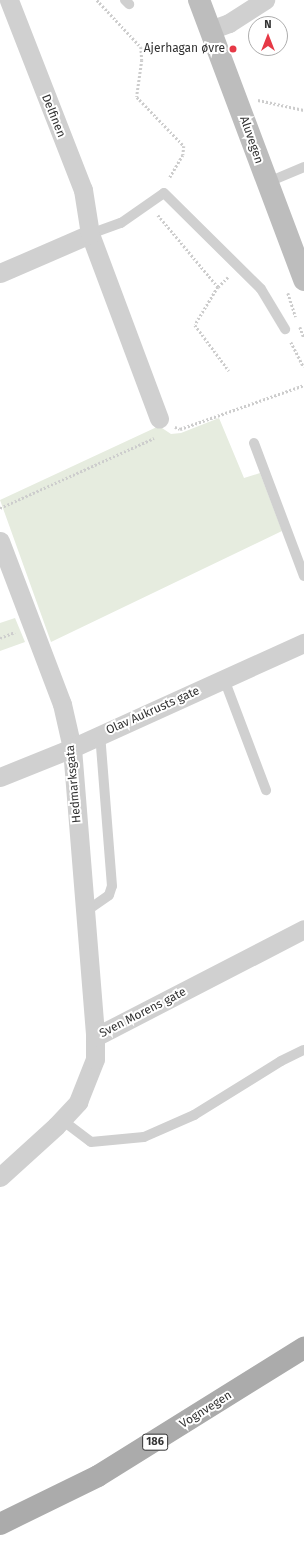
<!DOCTYPE html>
<meta charset="utf-8">
<style>
body{margin:0}
#map{position:relative;width:304px;height:1555px;overflow:hidden;background:#fff;font-family:"Fira Sans",sans-serif}
div>[style]{position:absolute}
.green>*{inset:0;background:#e6ecdf}
.path>*{height:2.5px;margin-top:-1.25px;transform-origin:0;background:repeating-linear-gradient(90deg,#cdcdcd 0 2px,transparent 0 4px)}
.service>*{height:10px;margin:-5px;padding:0 5px;transform-origin:5px;border-radius:5px;background:#d0d0d0}
.minor>*{height:19px;margin:-9.5px;padding:0 9.5px;transform-origin:9.5px;border-radius:9.5px;background:#d0d0d0}
.secondary>*{height:22px;margin:-11px;padding:0 11px;transform-origin:11px;border-radius:11px;background:#bdbdbd}
.primary>*{height:22px;margin:-11px;padding:0 11px;transform-origin:11px;border-radius:11px;background:#ababab}
.dots>*{width:11px;height:11px;translate:-50% -50%;box-sizing:border-box;border:2px solid #fff;border-radius:50%}
span{translate:-50% -50%;white-space:nowrap;text-align:center;line-height:1.15;-webkit-text-stroke:4px #fff;paint-order:stroke}
.shield-label span{padding:1px 3px;background:#fff;border:1px solid;border-radius:3px;-webkit-text-stroke-width:0}
.shield-label{font-size:11px;color:#333;font-weight:700}
.poi-label{font-size:12px;color:#333}
.right{translate:-100% -50%;text-align:right}
.street-label{font-size:12px;color:#333}
.north{position:absolute;left:248px;top:16px;width:40px;height:40px;box-sizing:border-box;background:#fff;border:1px solid #adadad;border-radius:50%;rotate:0deg;font-size:11px;font-weight:700;line-height:16px;text-align:center;color:#333}
.north::after{content:'';display:block;margin:auto;width:14px;height:18px;background:#e63946;clip-path:polygon(50% 0,100% 100%,50% 72%,0 100%)}
</style>
<div id="map">
<div class="green">
<div style="clip-path:polygon(219px 418px,244px 478px,260px 473px,282px 531px,51px 642px,0 500px,159px 426px,171px 434px,181px 433px)"></div>
<div style="clip-path:polygon(15px 618px,25px 642px,0 651px,0 623px)"></div>
</div>
<div class="path">
<div style="left:97px;top:0;width:64px;rotate:46.9deg"></div>
<div style="left:141px;top:47px;width:13px;rotate:86deg"></div>
<div style="left:142px;top:60px;width:37px;rotate:98deg"></div>
<div style="left:137px;top:97px;width:68px;rotate:46.2deg"></div>
<div style="left:184px;top:146px;width:9px;rotate:96deg"></div>
<div style="left:183px;top:155px;width:28px;rotate:120deg"></div>
<div style="left:258px;top:100px;width:47px;rotate:12.3deg"></div>
<div style="left:158px;top:215px;width:94px;rotate:50.2deg"></div>
<div style="left:218px;top:287px;width:44px;rotate:121.2deg"></div>
<div style="left:195px;top:325px;width:57px;rotate:53.5deg"></div>
<div style="left:218px;top:287px;width:14px;rotate:-45deg"></div>
<div style="left:288px;top:293px;width:25px;rotate:72deg"></div>
<div style="left:300px;top:327px;width:12px;rotate:70deg"></div>
<div style="left:291px;top:342px;width:28px;rotate:63deg"></div>
<div style="left:175px;top:427px;width:5px;rotate:22deg"></div>
<div style="left:180px;top:429px;width:132px;rotate:-19.5deg"></div>
<div style="left:0;top:508px;width:169px;rotate:-24.4deg"></div>
<div style="left:0;top:638px;width:16px;rotate:-22deg"></div>
</div>
<div class="service">
<div style="left:125px;top:0;width:6px;rotate:45deg"></div>
<div style="left:266px;top:183px;width:41px;rotate:-22.8deg"></div>
<div style="left:90px;top:234px;width:33px;rotate:-20deg"></div>
<div style="left:121px;top:223px;width:52px;rotate:-34.9deg"></div>
<div style="left:164px;top:193px;width:136px;rotate:44.7deg"></div>
<div style="left:261px;top:289px;width:47px;rotate:59deg"></div>
<div style="left:254px;top:443px;width:142px;rotate:69.4deg"></div>
<div style="left:224px;top:679px;width:119px;rotate:69.3deg"></div>
<div style="left:85px;top:912px;width:29px;rotate:-35deg"></div>
<div style="left:109px;top:895px;width:9px;rotate:-72deg"></div>
<div style="left:112px;top:886px;width:151px;rotate:-94.5deg"></div>
<div style="left:62px;top:1120px;width:36px;rotate:37deg"></div>
<div style="left:91px;top:1142px;width:53px;rotate:-5.4deg"></div>
<div style="left:144px;top:1137px;width:55px;rotate:-23.7deg"></div>
<div style="left:194px;top:1115px;width:102px;rotate:-31.8deg"></div>
<div style="left:281px;top:1061px;width:25px;rotate:-26deg"></div>
</div>
<div class="minor">
<div style="left:210px;top:30px;width:20px;rotate:-20deg"></div>
<div style="left:229px;top:23px;width:43px;rotate:-32.6deg"></div>
<div style="left:90px;top:234px;width:197px;rotate:69.5deg"></div>
<div style="left:0;top:273px;width:98px;rotate:-23.4deg"></div>
<div style="left:90px;top:234px;width:45px;rotate:-99deg"></div>
<div style="left:83px;top:190px;width:204px;rotate:-111.3deg"></div>
<div style="left:0;top:541px;width:174px;rotate:69.2deg"></div>
<div style="left:62px;top:704px;width:45px;rotate:77.2deg"></div>
<div style="left:72px;top:748px;width:290px;rotate:85.4deg"></div>
<div style="left:0;top:777px;width:78px;rotate:-21.9deg"></div>
<div style="left:72px;top:748px;width:255px;rotate:-24.4deg"></div>
<div style="left:0;top:1177px;width:76px;rotate:-42.3deg"></div>
<div style="left:56px;top:1126px;width:33px;rotate:-47deg"></div>
<div style="left:78px;top:1102px;width:46px;rotate:-68.4deg"></div>
<div style="left:95px;top:1059px;width:22px;rotate:-90deg"></div>
<div style="left:95px;top:1037px;width:235px;rotate:-27.3deg"></div>
</div>
<div class="secondary">
<div style="left:199px;top:0;width:299px;rotate:69.4deg"></div>
</div>
<div class="primary">
<div style="left:0;top:1524px;width:109px;rotate:-26.1deg"></div>
<div style="left:98px;top:1476px;width:243px;rotate:-31.9deg"></div>
</div>
<div class="dots">
<div style="left:233px;top:49px;background:#e63946"></div>
</div>
<div class="shield-label">
<span style="left:155px;top:1442px">186</span>
</div>
<div class="poi-label">
<span class="right" style="left:225px;top:49px">Ajerhagan øvre</span>
</div>
<div class="street-label">
<span style="left:53px;top:116px;rotate:68deg">Delfinen</span>
<span style="left:251px;top:140px;rotate:71deg">Aluvegen</span>
<span style="left:153px;top:711px;rotate:-24deg">Olav Aukrusts gate</span>
<span style="left:74px;top:784px;rotate:-95deg">Hedmarksgata</span>
<span style="left:143px;top:1013px;rotate:-27deg">Sven Morens gate</span>
<span style="left:206px;top:1410px;rotate:-32deg">Vognvegen</span>
</div>
<div class="north">N</div>
</div>
